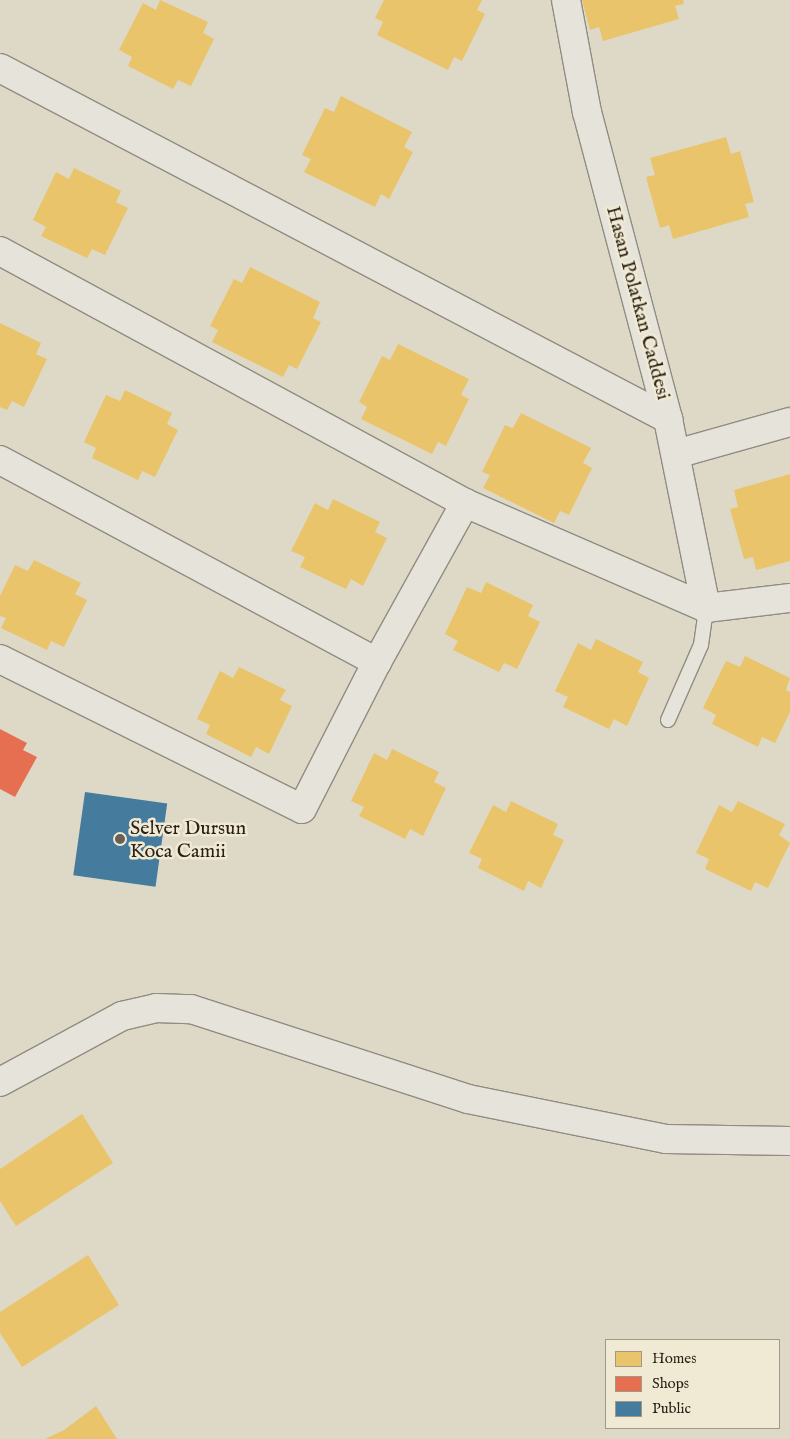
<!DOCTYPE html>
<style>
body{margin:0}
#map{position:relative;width:790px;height:1439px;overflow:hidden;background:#ded9c7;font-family:"IM FELL English",serif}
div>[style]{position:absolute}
.homes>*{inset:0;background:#e9c46a}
.shops>*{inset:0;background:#e76f51}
.public>*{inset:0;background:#457b9d;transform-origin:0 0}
.roads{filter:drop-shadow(1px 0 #908c81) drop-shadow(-1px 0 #908c81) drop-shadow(0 1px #908c81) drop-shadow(0 -1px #908c81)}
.service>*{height:14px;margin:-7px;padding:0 7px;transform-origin:7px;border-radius:7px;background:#e6e3da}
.minor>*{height:28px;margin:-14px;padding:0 14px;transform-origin:14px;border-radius:14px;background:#e6e3da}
.tertiary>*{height:28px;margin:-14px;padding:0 14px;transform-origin:14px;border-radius:14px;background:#e6e3da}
.dots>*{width:14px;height:14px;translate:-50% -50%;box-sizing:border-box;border:2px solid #f0ead4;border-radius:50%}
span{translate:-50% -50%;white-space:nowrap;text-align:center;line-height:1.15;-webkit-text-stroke:5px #f0ead4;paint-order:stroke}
.street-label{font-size:20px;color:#291f15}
.poi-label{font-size:20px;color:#291f15}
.left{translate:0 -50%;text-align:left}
.legend{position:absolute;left:605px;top:1339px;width:175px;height:90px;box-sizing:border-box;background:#f0ead4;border:1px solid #a09988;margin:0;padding:6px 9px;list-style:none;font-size:15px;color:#291f15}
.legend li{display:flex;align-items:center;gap:10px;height:25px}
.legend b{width:25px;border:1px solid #a09988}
</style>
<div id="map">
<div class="homes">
<div style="clip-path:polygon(160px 0,208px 22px,203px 33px,214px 39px,191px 86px,178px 80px,173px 89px,128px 66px,132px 57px,119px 50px,143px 3px,156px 10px)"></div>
<div style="clip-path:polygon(384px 0,482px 0,477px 10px,485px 14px,462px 61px,454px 57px,448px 70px,377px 35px,383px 22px,375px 18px)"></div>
<div style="clip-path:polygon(582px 0,683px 0,684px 4px,675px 6px,679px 19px,603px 41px,599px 27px,590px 30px)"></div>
<div style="clip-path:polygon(341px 96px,412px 132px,404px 147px,413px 152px,389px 199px,381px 194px,375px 207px,304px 172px,311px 159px,302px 155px,325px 108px,334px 112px)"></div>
<div style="clip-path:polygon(726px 137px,731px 154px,740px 151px,754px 202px,745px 204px,749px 217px,673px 239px,669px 225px,660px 228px,646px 177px,655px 175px,650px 158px)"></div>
<div style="clip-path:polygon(74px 168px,121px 191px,116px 202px,128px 208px,105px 255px,92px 249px,87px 258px,41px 236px,46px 227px,33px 220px,56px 172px,69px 179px)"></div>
<div style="clip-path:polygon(250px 267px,320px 302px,313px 318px,321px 322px,297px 369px,289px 365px,283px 377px,212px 342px,218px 330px,210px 326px,234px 279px,242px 283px)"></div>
<div style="clip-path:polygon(0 323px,41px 343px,36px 354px,47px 359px,24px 407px,12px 401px,7px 410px,0 407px)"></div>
<div style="clip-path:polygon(398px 344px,469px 379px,461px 395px,469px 399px,446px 446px,438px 442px,432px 454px,361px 419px,367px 407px,359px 402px,382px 356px,390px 360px)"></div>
<div style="clip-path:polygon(125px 390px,172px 413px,167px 424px,178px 430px,155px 477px,142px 471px,138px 480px,92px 458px,96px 448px,84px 442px,106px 395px,120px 401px)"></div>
<div style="clip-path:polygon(521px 413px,591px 448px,583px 463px,592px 468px,569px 515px,560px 511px,554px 523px,483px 488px,490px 475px,482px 472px,505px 425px,513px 428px)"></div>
<div style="clip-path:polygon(790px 474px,790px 561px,756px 570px,753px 557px,744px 559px,730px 509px,738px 507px,734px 490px)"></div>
<div style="clip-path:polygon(333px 499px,380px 522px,375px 532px,387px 538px,363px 586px,351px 579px,346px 589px,300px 567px,305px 557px,291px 551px,315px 503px,328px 510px)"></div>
<div style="clip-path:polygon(34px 560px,81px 583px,75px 594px,87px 600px,64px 647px,51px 641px,47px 650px,1px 628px,6px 618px,0 616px,0 596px,15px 565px,28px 571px)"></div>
<div style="clip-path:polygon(486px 582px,533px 605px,528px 616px,540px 622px,517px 669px,504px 663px,499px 672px,453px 650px,458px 641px,445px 634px,467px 587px,481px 593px)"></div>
<div style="clip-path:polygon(596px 639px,643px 662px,638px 672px,649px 678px,627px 726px,614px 719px,609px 729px,563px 707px,568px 697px,555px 691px,578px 643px,591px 650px)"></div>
<div style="clip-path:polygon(745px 656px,790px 678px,786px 690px,790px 692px,790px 712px,775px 743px,762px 737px,758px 747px,712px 724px,716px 715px,703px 708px,726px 661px,740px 667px)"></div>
<div style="clip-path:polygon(239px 667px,286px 690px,280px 700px,292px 706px,269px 754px,256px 747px,251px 757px,206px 734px,210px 725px,197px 719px,220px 671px,233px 678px)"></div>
<div style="clip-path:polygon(392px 749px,439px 772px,434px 782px,446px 788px,423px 836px,410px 829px,405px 839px,359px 816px,364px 807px,351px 801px,374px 753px,387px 760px)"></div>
<div style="clip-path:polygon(511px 801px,558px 824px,553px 835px,564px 840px,541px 888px,528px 881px,524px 891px,478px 868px,482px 859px,469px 853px,493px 805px,506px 812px)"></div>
<div style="clip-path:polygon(738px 801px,785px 824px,779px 835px,790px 843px,768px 888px,755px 882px,751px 891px,705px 869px,709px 859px,696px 853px,719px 805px,732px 812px)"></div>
<div style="clip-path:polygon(82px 1114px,113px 1163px,16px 1226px,0 1201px,0 1169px)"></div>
<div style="clip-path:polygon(88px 1255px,119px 1305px,22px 1367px,0 1333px,0 1312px)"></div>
<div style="clip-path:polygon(96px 1406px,117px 1439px,45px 1439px,64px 1430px)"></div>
</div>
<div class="shops">
<div style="clip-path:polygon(0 729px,27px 743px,23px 750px,37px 757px,15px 797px,0 789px)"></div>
</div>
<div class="public">
<div style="left:85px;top:792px;width:83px;height:84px;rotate:8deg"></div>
</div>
<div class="roads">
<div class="service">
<div style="left:668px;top:720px;width:82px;rotate:-66.3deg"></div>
<div style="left:701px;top:645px;width:37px;rotate:-82deg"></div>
</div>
<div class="minor">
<div style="left:566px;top:0;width:114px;rotate:79.4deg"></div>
<div style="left:587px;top:112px;width:318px;rotate:75.2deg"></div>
<div style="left:668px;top:419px;width:193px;rotate:78.6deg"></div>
<div style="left:0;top:68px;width:755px;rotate:27.72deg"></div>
<div style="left:0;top:251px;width:529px;rotate:28.45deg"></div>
<div style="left:465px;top:503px;width:263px;rotate:23.5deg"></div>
<div style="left:706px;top:608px;width:85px;rotate:-6.8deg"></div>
<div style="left:676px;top:454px;width:118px;rotate:-15.7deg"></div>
<div style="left:0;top:460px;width:428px;rotate:28.2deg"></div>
<div style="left:0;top:659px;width:337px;rotate:26.4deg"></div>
<div style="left:302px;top:809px;width:165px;rotate:-63deg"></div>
<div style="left:377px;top:662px;width:182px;rotate:-61deg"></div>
</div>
<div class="tertiary">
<div style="left:0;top:1082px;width:139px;rotate:-28.4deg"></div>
<div style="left:122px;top:1016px;width:35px;rotate:-13deg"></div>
<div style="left:156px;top:1008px;width:35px;rotate:2deg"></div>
<div style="left:191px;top:1009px;width:291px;rotate:18deg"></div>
<div style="left:468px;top:1099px;width:202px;rotate:11.4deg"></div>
<div style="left:666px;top:1139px;width:124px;rotate:0.9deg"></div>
</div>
</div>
<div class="dots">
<div style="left:120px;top:839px;background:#686053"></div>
</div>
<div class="street-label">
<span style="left:638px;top:303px;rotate:75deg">Hasan Polatkan Caddesi</span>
</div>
<div class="poi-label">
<span class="left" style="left:130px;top:840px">Selver Dursun<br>Koca Camii</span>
</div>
<ul class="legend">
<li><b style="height:14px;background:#e9c46a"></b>Homes</li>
<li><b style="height:14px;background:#e76f51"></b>Shops</li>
<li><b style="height:14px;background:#457b9d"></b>Public</li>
</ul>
</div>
